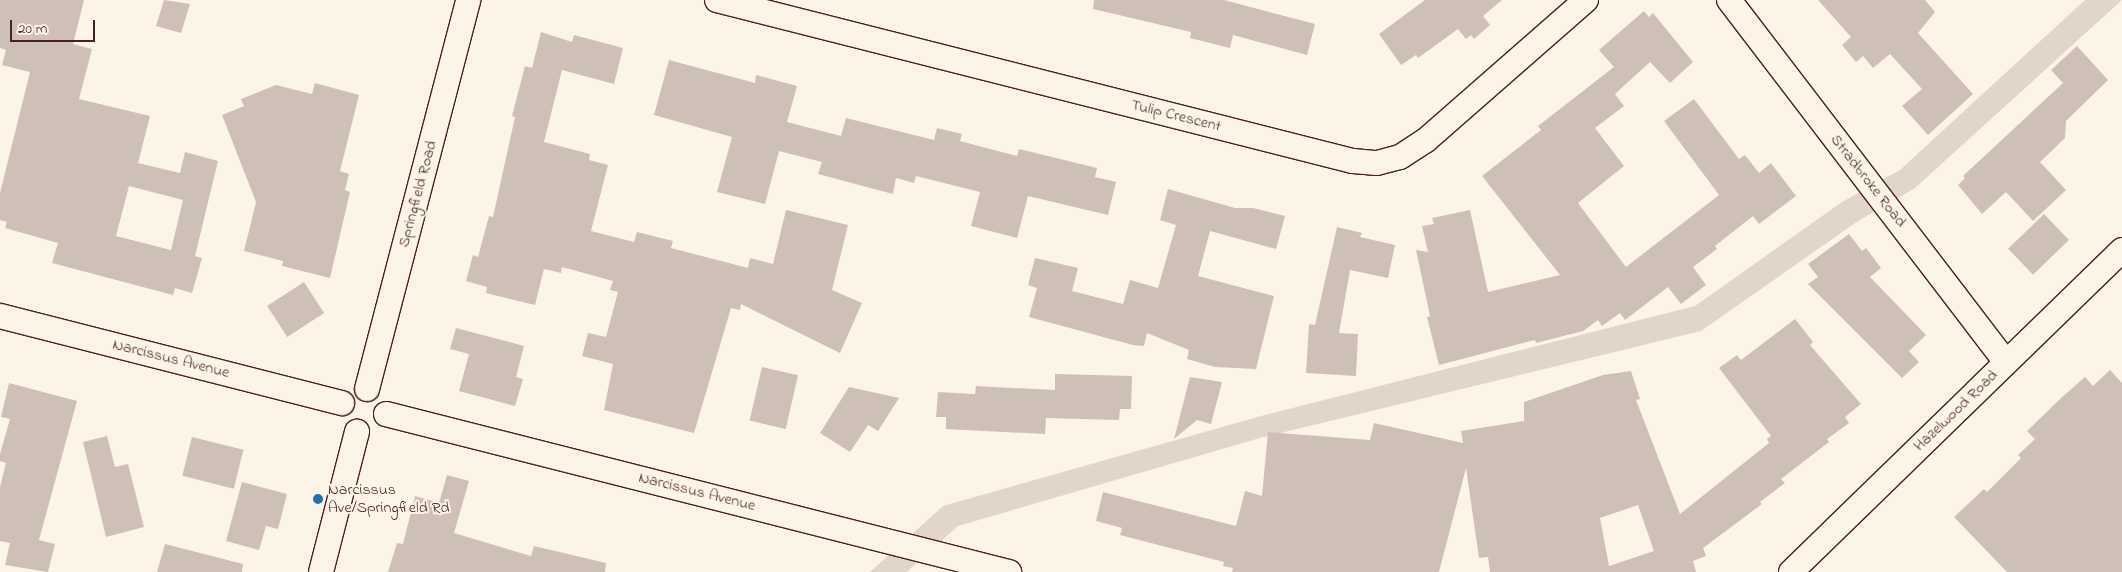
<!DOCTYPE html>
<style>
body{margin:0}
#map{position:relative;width:2122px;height:572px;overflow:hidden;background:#fcf5e5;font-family:"Indie Flower",sans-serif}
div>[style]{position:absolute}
.green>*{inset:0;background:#e2d5ca}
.building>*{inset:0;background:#cfc0b7;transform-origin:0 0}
.roads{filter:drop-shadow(1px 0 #4a1f2b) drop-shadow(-1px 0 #4a1f2b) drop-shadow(0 1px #4a1f2b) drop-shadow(0 -1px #4a1f2b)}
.minor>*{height:24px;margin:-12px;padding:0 12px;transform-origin:12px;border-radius:12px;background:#fcf5e5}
.dots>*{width:14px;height:14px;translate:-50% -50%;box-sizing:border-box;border:2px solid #fcf5e5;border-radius:50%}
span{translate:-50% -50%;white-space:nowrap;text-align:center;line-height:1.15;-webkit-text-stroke:4px #fcf5e5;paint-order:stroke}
.street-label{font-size:16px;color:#4a1f2b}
.poi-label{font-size:16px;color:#4a1f2b}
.left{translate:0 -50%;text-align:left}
.scale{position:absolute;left:10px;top:20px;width:85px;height:22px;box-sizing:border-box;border:2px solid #4a1f2b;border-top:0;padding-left:6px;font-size:15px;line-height:18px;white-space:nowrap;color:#4a1f2b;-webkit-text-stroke:4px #fcf5e5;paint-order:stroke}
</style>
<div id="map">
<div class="green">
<div style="clip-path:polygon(2085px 0,2122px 0,1915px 188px,1858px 221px,1701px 331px,1260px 438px,958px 526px,907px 572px,870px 572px,943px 506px,1261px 416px,1695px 306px,1842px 202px,1900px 170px)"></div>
</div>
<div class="building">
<div style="clip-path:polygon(evenodd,0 0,84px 0,73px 44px,92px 49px,79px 99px,150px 116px,138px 163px,180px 173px,185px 152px,218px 161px,195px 256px,202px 258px,192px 293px,175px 288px,173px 295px,52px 263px,58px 243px,5px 228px,7px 222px,0 220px,0 193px,30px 72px,2px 65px,6px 50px,0 48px,0 0,129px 186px,183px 200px,171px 250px,116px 236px,129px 186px)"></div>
<div style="clip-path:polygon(164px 0,190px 4px,181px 33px,156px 26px)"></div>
<div style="clip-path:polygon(1094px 0,1224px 0,1315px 24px,1307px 55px,1233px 35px,1230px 48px,1190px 38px,1191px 32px,1093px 9px)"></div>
<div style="clip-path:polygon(1425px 0,1502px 0,1483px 16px,1490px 25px,1474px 39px,1471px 35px,1466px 39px,1458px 29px,1418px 58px,1416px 55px,1401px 65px,1379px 34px)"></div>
<div style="clip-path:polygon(1818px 0,1925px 0,1935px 12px,1918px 33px,1973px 94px,1928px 135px,1902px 106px,1922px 89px,1890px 54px,1873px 68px,1863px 56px,1856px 62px,1842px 45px,1851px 37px)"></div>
<div style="clip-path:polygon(1644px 11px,1649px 17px,1653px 13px,1693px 62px,1670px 83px,1650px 62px,1615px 94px,1624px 106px,1595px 128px,1624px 166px,1578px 203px,1626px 267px,1719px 195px,1664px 121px,1694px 99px,1739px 159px,1745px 155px,1759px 173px,1771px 163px,1796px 196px,1759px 224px,1753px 216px,1715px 246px,1717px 249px,1693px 267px,1706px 285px,1681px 304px,1668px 287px,1625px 320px,1620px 313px,1602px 326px,1598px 320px,1583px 331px,1536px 343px,1535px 340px,1439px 365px,1427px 317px,1430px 316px,1416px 250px,1428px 252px,1422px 226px,1434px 224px,1432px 218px,1470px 210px,1488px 292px,1560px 275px,1482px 176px,1541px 130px,1538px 126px,1614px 67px,1599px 50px)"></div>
<div style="clip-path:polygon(541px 32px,572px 42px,574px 35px,623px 48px,614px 84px,562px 70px,544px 142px,590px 154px,589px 160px,608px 165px,591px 231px,634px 242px,637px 232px,673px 241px,671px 248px,748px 268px,750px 258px,773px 264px,786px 210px,848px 225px,832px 290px,862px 303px,840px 353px,741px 304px,740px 310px,731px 308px,694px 433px,604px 410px,613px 364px,582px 356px,588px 333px,606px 337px,618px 292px,610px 290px,613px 281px,562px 267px,561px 273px,544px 269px,535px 305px,486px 293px,487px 287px,466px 281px,473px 255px,478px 257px,489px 216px,493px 217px,515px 117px,512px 116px,525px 66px,532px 68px)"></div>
<div style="clip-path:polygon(2077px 46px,2108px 80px,2066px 121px,2065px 138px,2040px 162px,2066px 190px,2033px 221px,2006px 192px,1982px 214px,1958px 185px,1965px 178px,1963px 176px,2063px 83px,2051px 70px)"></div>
<div style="clip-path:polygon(669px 60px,755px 83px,756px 75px,797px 86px,787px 122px,841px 136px,846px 118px,934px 140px,937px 128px,962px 134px,960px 141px,1017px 156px,1019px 149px,1097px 168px,1095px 177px,1116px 182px,1108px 215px,1028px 196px,1017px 238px,971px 226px,980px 192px,916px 176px,914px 183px,896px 178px,893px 194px,818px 174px,822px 162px,779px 151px,765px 204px,717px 192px,732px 137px,654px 115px)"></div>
<div style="clip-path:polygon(315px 83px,359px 95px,340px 171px,349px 174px,345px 190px,350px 192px,330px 278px,282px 266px,283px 261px,244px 251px,256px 202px,222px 115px,244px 106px,241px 99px,276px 85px,312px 94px)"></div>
<div style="clip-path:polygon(1168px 189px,1235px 208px,1253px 208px,1285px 216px,1276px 249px,1210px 231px,1198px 276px,1274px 296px,1256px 369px,1215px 367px,1187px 359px,1189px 350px,1147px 333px,1144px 346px,1133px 345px,1029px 317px,1037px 288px,1028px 285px,1035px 258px,1078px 268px,1072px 291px,1123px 304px,1130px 280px,1158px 288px,1176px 225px,1160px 220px)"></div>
<div style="left:2044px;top:214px;width:36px;height:50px;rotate:46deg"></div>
<div style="clip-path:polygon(1337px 227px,1362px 233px,1360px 237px,1395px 245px,1388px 278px,1350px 270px,1339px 333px,1358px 334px,1356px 376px,1306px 373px,1309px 324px,1315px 325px)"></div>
<div style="clip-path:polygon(1849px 234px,1862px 251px,1866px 248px,1881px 268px,1870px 277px,1926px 335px,1909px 351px,1919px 362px,1902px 378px,1808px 284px,1818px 277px,1808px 264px)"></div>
<div style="left:304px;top:282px;width:37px;height:44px;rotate:57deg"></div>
<div style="clip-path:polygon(evenodd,1795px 319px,1813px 342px,1810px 345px,1861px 404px,1845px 417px,1849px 423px,1827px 439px,1829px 442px,1781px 479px,1785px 483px,1760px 502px,1762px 504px,1703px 548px,1706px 556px,1693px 561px,1696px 572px,1490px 572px,1488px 557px,1479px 558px,1466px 468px,1439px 572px,1232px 572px,1233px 568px,1223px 566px,1224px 562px,1120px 535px,1122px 528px,1096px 521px,1103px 492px,1236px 526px,1245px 491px,1262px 496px,1268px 432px,1370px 440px,1374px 423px,1463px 443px,1461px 431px,1524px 421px,1524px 402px,1603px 375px,1631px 371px,1640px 399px,1636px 400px,1680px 514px,1769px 443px,1767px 439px,1771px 436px,1719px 368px,1737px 355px,1741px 360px,1795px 319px,1638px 505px,1654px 551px,1609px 566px,1600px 518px,1638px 505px)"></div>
<div style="clip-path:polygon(456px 328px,524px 346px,516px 377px,523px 379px,515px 406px,459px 391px,469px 354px,450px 349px)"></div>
<div style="left:762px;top:367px;width:37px;height:55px;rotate:13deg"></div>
<div style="clip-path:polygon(2110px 370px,2122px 383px,2122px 572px,2007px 572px,1954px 517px,1984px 489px,1987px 492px,2021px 458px,2018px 455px,2035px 439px,2027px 431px,2060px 399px,2085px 377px,2093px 386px)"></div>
<div style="clip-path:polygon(1055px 374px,1132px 376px,1131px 409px,1120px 409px,1119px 420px,1046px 418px,1045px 434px,946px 429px,946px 417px,936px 417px,938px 392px,975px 394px,976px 386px,1055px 390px)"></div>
<div style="clip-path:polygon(1190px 377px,1222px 382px,1211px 424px,1197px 420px,1174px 439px)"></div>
<div style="clip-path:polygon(9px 383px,77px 401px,39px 540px,55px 544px,48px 572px,5px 565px,10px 543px,0 541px,0 487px,6px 463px,0 461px,0 454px,10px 419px,1px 417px)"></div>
<div style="clip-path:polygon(849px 387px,899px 398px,878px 431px,868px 425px,850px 452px,820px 433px)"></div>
<div style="clip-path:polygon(107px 436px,115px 467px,128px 464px,144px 527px,106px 537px,83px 442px)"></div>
<div style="left:192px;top:437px;width:53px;height:40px;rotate:14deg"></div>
<div style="clip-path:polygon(447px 475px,469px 481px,454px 533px,531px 556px,534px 546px,606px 563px,605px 572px,388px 572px,397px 543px,403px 544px,415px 496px,439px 503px)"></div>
<div style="clip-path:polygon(242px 482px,287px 494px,278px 529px,266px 526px,259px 550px,226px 541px)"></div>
<div style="clip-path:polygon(165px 544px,243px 564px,242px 572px,157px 572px)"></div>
</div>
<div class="roads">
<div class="minor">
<div style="left:717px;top:0;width:656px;rotate:14.21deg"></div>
<div style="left:1353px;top:161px;width:24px;rotate:5deg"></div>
<div style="left:1377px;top:163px;width:24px;rotate:-15deg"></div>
<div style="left:1400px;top:157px;width:30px;rotate:-33deg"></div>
<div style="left:1425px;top:141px;width:214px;rotate:-41.2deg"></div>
<div style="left:1729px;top:0;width:456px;rotate:52.6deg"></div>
<div style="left:0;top:316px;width:353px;rotate:14.3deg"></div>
<div style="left:367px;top:389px;width:402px;rotate:-75.4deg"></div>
<div style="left:386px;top:414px;width:643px;rotate:14.23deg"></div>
<div style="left:321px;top:572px;width:145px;rotate:-75.6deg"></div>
<div style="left:1791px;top:572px;width:462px;rotate:-44.2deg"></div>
</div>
</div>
<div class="dots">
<div style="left:318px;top:499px;background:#1f6fb2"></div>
</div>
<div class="street-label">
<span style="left:1176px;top:116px;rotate:14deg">Tulip Crescent</span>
<span style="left:1868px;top:181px;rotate:52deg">Stradbroke Road</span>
<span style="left:418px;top:194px;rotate:-75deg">Springfield Road</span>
<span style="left:171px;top:359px;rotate:14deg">Narcissus Avenue</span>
<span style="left:1956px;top:411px;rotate:-44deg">Hazelwood Road</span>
<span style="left:697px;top:492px;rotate:14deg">Narcissus Avenue</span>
</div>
<div class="poi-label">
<span class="left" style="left:328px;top:499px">Narcissus<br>Ave/Springfield Rd</span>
</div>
<div class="scale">20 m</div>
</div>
